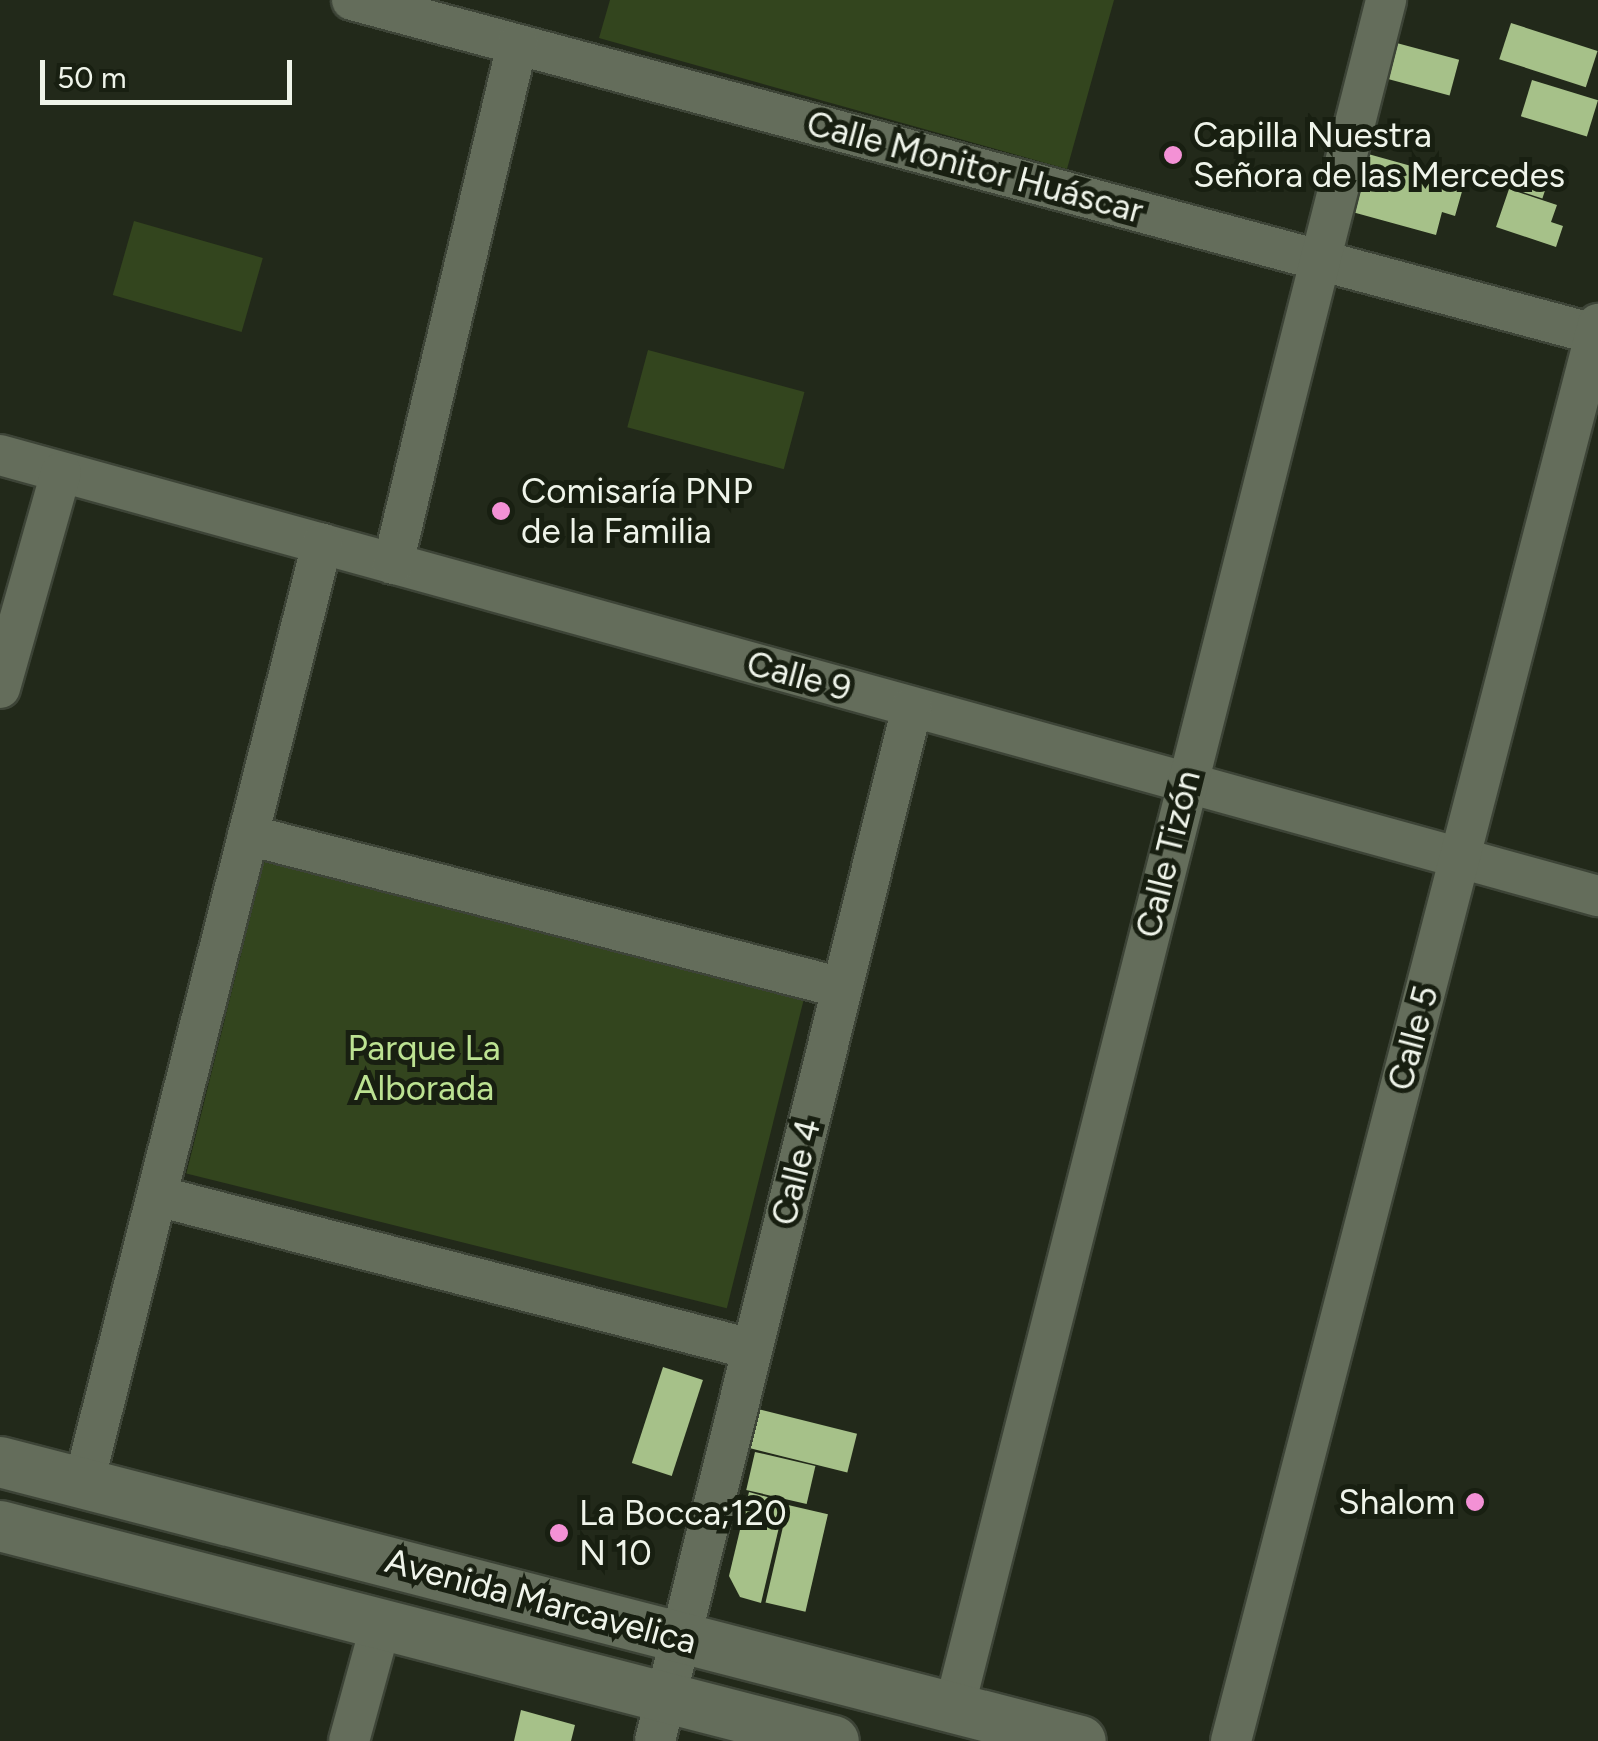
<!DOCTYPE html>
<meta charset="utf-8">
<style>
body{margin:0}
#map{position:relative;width:1598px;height:1741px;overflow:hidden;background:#22291a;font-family:Figtree,sans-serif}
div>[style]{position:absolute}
.green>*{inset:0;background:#33451e;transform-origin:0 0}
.building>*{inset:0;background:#a6c189;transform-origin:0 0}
.roads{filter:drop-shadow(2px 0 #3d4437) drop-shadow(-2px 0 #3d4437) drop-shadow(0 2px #3d4437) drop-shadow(0 -2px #3d4437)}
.minor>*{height:40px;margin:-20px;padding:0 20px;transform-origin:20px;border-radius:20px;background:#646d5b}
.tertiary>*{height:50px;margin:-25px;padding:0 25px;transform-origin:25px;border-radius:25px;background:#646d5b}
.dots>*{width:28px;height:28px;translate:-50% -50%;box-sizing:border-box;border:5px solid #181f11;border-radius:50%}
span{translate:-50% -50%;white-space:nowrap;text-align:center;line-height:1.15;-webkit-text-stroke:10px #181f11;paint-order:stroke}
.poi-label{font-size:35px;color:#eff4ea}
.left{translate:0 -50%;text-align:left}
.right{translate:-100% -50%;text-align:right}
.street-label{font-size:35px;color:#eff4ea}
.park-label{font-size:35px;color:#bce292}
.scale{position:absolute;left:40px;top:60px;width:252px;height:45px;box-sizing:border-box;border:5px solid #eff4ea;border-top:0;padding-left:12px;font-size:30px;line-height:35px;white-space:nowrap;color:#eff4ea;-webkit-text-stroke:8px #181f11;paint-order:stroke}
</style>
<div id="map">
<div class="green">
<div style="clip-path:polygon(610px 0,1114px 0,1067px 169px,599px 38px)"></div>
<div style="left:134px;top:221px;width:134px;height:77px;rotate:16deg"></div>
<div style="left:648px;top:350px;width:162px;height:80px;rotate:15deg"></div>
<div style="left:264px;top:862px;width:557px;height:321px;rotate:14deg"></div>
</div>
<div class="building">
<div style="left:1511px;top:23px;width:91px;height:38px;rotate:18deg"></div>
<div style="left:1378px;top:38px;width:84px;height:37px;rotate:15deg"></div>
<div style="left:1532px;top:80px;width:69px;height:38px;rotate:17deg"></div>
<div style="clip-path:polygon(1361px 152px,1465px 181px,1455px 216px,1442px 212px,1436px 235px,1345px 210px)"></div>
<div style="left:1528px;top:178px;width:20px;height:15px;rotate:18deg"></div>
<div style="clip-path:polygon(1509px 189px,1557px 205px,1551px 222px,1563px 226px,1556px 247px,1496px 227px)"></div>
<div style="left:663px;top:1367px;width:42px;height:101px;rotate:18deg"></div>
<div style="left:758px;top:1409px;width:102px;height:40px;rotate:14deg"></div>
<div style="left:755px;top:1452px;width:62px;height:39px;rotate:13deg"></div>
<div style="clip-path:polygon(749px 1492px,785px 1502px,761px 1603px,740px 1597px,729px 1576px)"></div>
<div style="left:788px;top:1505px;width:41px;height:100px;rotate:13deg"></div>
<div style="clip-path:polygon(521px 1710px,575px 1725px,571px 1741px,514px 1741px)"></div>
</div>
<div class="roads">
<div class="minor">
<div style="left:352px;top:0;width:1290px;rotate:15.05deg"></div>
<div style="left:0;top:455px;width:1658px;rotate:15.43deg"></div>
<div style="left:393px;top:564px;width:534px;rotate:-76.56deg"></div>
<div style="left:0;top:688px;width:224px;rotate:-74.2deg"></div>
<div style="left:248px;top:835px;width:613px;rotate:14.44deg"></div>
<div style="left:157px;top:1196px;width:613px;rotate:14.44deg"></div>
<div style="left:84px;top:1482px;width:968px;rotate:-75.76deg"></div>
<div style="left:954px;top:1709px;width:1763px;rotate:-75.81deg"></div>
<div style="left:349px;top:1741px;width:121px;rotate:-74.7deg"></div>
<div style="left:655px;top:1741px;width:1065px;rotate:-76.04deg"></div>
<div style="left:1231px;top:1741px;width:1464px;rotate:-75.48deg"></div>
</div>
<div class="tertiary">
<div style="left:0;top:1462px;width:1116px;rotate:14.47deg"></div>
<div style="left:0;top:1526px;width:861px;rotate:14.46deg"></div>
</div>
</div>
<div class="dots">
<div style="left:1173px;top:155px;background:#f391d5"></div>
<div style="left:501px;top:511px;background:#f391d5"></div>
<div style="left:1475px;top:1502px;background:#f391d5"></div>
<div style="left:559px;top:1533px;background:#f391d5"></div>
</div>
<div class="poi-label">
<span class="left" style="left:1193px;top:155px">Capilla Nuestra<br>Señora de las Mercedes</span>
<span class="left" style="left:521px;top:511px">Comisaría PNP<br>de la Familia</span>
<span class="right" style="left:1455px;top:1502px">Shalom</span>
<span class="left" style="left:579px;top:1533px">La Bocca;120<br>N 10</span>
</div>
<div class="street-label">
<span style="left:975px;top:167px;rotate:15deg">Calle Monitor Huáscar</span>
<span style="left:799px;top:676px;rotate:15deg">Calle 9</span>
<span style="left:1168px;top:854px;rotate:-76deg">Calle Tizón</span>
<span style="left:1413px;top:1038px;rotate:-75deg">Calle 5</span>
<span style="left:796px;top:1172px;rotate:-76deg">Calle 4</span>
<span style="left:541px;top:1601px;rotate:15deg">Avenida Marcavelica</span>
</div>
<div class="park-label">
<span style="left:424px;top:1068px">Parque La<br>Alborada</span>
</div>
<div class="scale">50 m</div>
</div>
